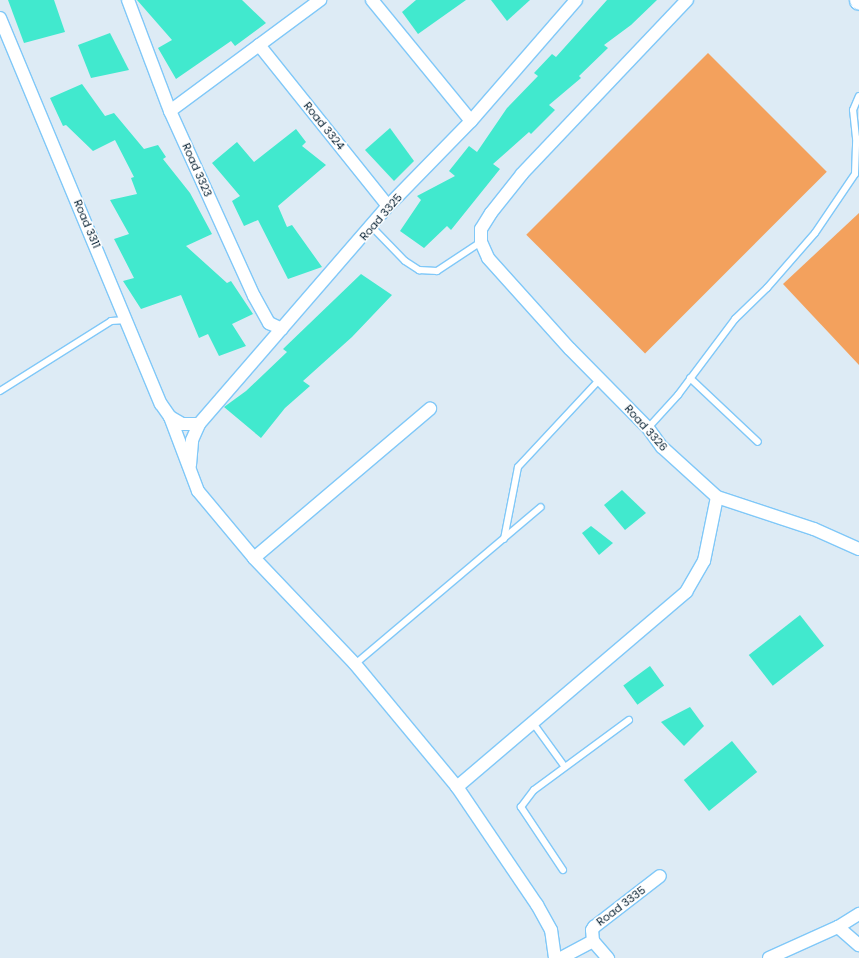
<!DOCTYPE html>
<style>
body{margin:0}
#map{position:relative;width:859px;height:958px;overflow:hidden;background:#ddebf5;font-family:Poppins,sans-serif}
div>[style]{position:absolute}
.green>*{inset:0;background:#f3a15d;transform-origin:0 0}
.building>*{inset:0;background:#41e9ce;transform-origin:0 0}
.roads{filter:drop-shadow(1px 0 #80c8f8) drop-shadow(-1px 0 #80c8f8) drop-shadow(0 1px #80c8f8) drop-shadow(0 -1px #80c8f8)}
.lane>*{height:6px;margin:-3px;padding:0 3px;transform-origin:3px;border-radius:3px;background:#fff}
.street>*{height:12px;margin:-6px;padding:0 6px;transform-origin:6px;border-radius:6px;background:#fff}
.secondary>*{height:17px;margin:-8.5px;padding:0 8.5px;transform-origin:8.5px;border-radius:8.5px;background:#fff}
span{translate:-50% -50%;white-space:nowrap;text-align:center;line-height:1.15;-webkit-text-stroke:3.5px #fff;paint-order:stroke}
.street-label{font-size:11px;color:#001b2d}
</style>
<div id="map">
<div class="green">
<div style="left:708px;top:53px;width:168px;height:257px;rotate:45deg"></div>
<div style="clip-path:polygon(859px 213px,859px 365px,783px 284px)"></div>
</div>
<div class="building">
<div style="clip-path:polygon(8px 0,54px 0,65px 32px,24px 43px)"></div>
<div style="clip-path:polygon(137px 0,242px 0,266px 23px,235px 46px,231px 41px,176px 79px,158px 48px,172px 40px)"></div>
<div style="clip-path:polygon(416px 0,466px 0,418px 34px,402px 12px)"></div>
<div style="clip-path:polygon(491px 0,530px 0,507px 21px)"></div>
<div style="clip-path:polygon(607px 0,657px 0,631px 25px,604px 45px,608px 48px,579px 76px,581px 78px,549px 105px,555px 110px,531px 134px,529px 132px,493px 164px,500px 169px,451px 230px,447px 226px,424px 248px,400px 231px,421px 200px,417px 196px,455px 176px,449px 171px,469px 146px,477px 152px,507px 108px,538px 76px,534px 73px,552px 54px,556px 57px)"></div>
<div style="clip-path:polygon(110px 33px,129px 70px,91px 78px,78px 45px)"></div>
<div style="clip-path:polygon(82px 84px,105px 116px,114px 113px,144px 149px,158px 145px,166px 157px,163px 159px,190px 193px,212px 234px,186px 246px,227px 283px,231px 281px,253px 314px,232px 324px,246px 346px,219px 356px,208px 334px,199px 338px,181px 295px,141px 309px,123px 281px,134px 278px,114px 239px,129px 234px,110px 200px,137px 194px,131px 178px,134px 177px,115px 140px,93px 151px,66px 125px,63px 126px,50px 98px)"></div>
<div style="clip-path:polygon(390px 128px,414px 161px,394px 181px,365px 150px)"></div>
<div style="clip-path:polygon(296px 129px,306px 142px,302px 146px,326px 165px,278px 206px,287px 227px,292px 225px,322px 267px,288px 279px,258px 220px,244px 226px,232px 201px,240px 196px,212px 163px,237px 142px,254px 162px)"></div>
<div style="clip-path:polygon(361px 274px,392px 295px,352px 337px,303px 381px,310px 386px,285px 408px,261px 438px,224px 407px,246px 391px,287px 352px,283px 349px)"></div>
<div style="clip-path:polygon(622px 490px,646px 513px,625px 530px,604px 505px)"></div>
<div style="clip-path:polygon(591px 526px,613px 543px,599px 555px,582px 533px)"></div>
<div style="left:800px;top:615px;width:39px;height:65px;rotate:52deg"></div>
<div style="left:650px;top:666px;width:24px;height:33px;rotate:54deg"></div>
<div style="clip-path:polygon(690px 707px,704px 726px,684px 746px,661px 722px)"></div>
<div style="left:732px;top:741px;width:40px;height:62px;rotate:51deg"></div>
</div>
<div class="roads">
<div class="lane">
<div style="left:372px;top:227px;width:47px;rotate:45.9deg"></div>
<div style="left:405px;top:261px;width:17px;rotate:33deg"></div>
<div style="left:419px;top:270px;width:18px;rotate:3deg"></div>
<div style="left:437px;top:271px;width:53px;rotate:-33.4deg"></div>
<div style="left:690px;top:378px;width:93px;rotate:43.3deg"></div>
<div style="left:0;top:391px;width:131px;rotate:-32.2deg"></div>
<div style="left:111px;top:321px;width:15px;rotate:-4deg"></div>
<div style="left:648px;top:428px;width:45px;rotate:-47.7deg"></div>
<div style="left:678px;top:395px;width:95px;rotate:-53.1deg"></div>
<div style="left:735px;top:319px;width:45px;rotate:-44.1deg"></div>
<div style="left:767px;top:288px;width:73px;rotate:-48.9deg"></div>
<div style="left:815px;top:233px;width:71px;rotate:-55.9deg"></div>
<div style="left:855px;top:174px;width:36px;rotate:-88deg"></div>
<div style="left:856px;top:138px;width:28px;rotate:-96deg"></div>
<div style="left:853px;top:110px;width:15px;rotate:-67deg"></div>
<div style="left:504px;top:539px;width:73px;rotate:-79deg"></div>
<div style="left:518px;top:467px;width:120px;rotate:-47deg"></div>
<div style="left:355px;top:664px;width:243px;rotate:-40.2deg"></div>
<div style="left:533px;top:723px;width:54px;rotate:54deg"></div>
<div style="left:563px;top:870px;width:76px;rotate:-123.7deg"></div>
<div style="left:521px;top:807px;width:21px;rotate:-53deg"></div>
<div style="left:534px;top:790px;width:118px;rotate:-36.4deg"></div>
</div>
<div class="street">
<div style="left:128px;top:0;width:119px;rotate:69.3deg"></div>
<div style="left:170px;top:111px;width:203px;rotate:65.6deg"></div>
<div style="left:254px;top:296px;width:31px;rotate:61deg"></div>
<div style="left:269px;top:323px;width:14px;rotate:25deg"></div>
<div style="left:372px;top:0;width:156px;rotate:50.7deg"></div>
<div style="left:687px;top:0;width:240px;rotate:133.5deg"></div>
<div style="left:522px;top:174px;width:50px;rotate:128.5deg"></div>
<div style="left:491px;top:213px;width:19px;rotate:122deg"></div>
<div style="left:481px;top:229px;width:13px;rotate:90deg"></div>
<div style="left:481px;top:242px;width:17px;rotate:66deg"></div>
<div style="left:488px;top:258px;width:122px;rotate:48deg"></div>
<div style="left:570px;top:349px;width:111px;rotate:45.4deg"></div>
<div style="left:648px;top:428px;width:24px;rotate:54deg"></div>
<div style="left:662px;top:447px;width:74px;rotate:42.3deg"></div>
<div style="left:717px;top:497px;width:102px;rotate:18.3deg"></div>
<div style="left:814px;top:529px;width:49px;rotate:24deg"></div>
<div style="left:0;top:18px;width:418px;rotate:67.4deg"></div>
<div style="left:161px;top:404px;width:16px;rotate:55deg"></div>
<div style="left:170px;top:417px;width:14px;rotate:30deg"></div>
<div style="left:182px;top:424px;width:17px"></div>
<div style="left:199px;top:424px;width:289px;rotate:-49.1deg"></div>
<div style="left:388px;top:206px;width:119px;rotate:-45.7deg"></div>
<div style="left:471px;top:121px;width:160px;rotate:-49deg"></div>
<div style="left:259px;top:45px;width:206px;rotate:51.3deg"></div>
<div style="left:170px;top:111px;width:187px;rotate:-36.5deg"></div>
<div style="left:170px;top:417px;width:79px;rotate:69.3deg"></div>
<div style="left:198px;top:491px;width:87px;rotate:50.1deg"></div>
<div style="left:254px;top:558px;width:146px;rotate:46.4deg"></div>
<div style="left:355px;top:664px;width:160px;rotate:50.3deg"></div>
<div style="left:190px;top:465px;width:25px;rotate:-85deg"></div>
<div style="left:192px;top:440px;width:17px;rotate:-66deg"></div>
<div style="left:254px;top:558px;width:231px;rotate:-40.3deg"></div>
<div style="left:838px;top:927px;width:28px;rotate:41deg"></div>
<div style="left:593px;top:941px;width:11px;rotate:-95deg"></div>
<div style="left:592px;top:930px;width:4px;rotate:-56deg"></div>
<div style="left:594px;top:927px;width:83px;rotate:-37.7deg"></div>
<div style="left:555px;top:958px;width:28px;rotate:-98deg"></div>
<div style="left:551px;top:930px;width:29px;rotate:-119deg"></div>
<div style="left:537px;top:905px;width:143px;rotate:-124.1deg"></div>
<div style="left:457px;top:787px;width:301px;rotate:-40.4deg"></div>
<div style="left:686px;top:592px;width:36px;rotate:-60deg"></div>
<div style="left:704px;top:561px;width:65px;rotate:-78.5deg"></div>
<div style="left:561px;top:958px;width:36px;rotate:-28deg"></div>
<div style="left:593px;top:941px;width:23px;rotate:49deg"></div>
<div style="left:769px;top:958px;width:76px;rotate:-24.2deg"></div>
<div style="left:838px;top:927px;width:25px;rotate:-32deg"></div>
</div>
<div class="secondary">
<div style="left:858px;top:0;width:1px;rotate:45deg"></div>
</div>
</div>
<div class="street-label">
<span style="left:324px;top:126px;rotate:51deg">Road 3324</span>
<span style="left:197px;top:170px;rotate:66deg">Road 3323</span>
<span style="left:381px;top:217px;rotate:-49deg">Road 3325</span>
<span style="left:87px;top:224px;rotate:67deg">Road 3311</span>
<span style="left:646px;top:428px;rotate:48deg">Road 3326</span>
<span style="left:621px;top:906px;rotate:-37deg">Road 3335</span>
</div>
</div>
